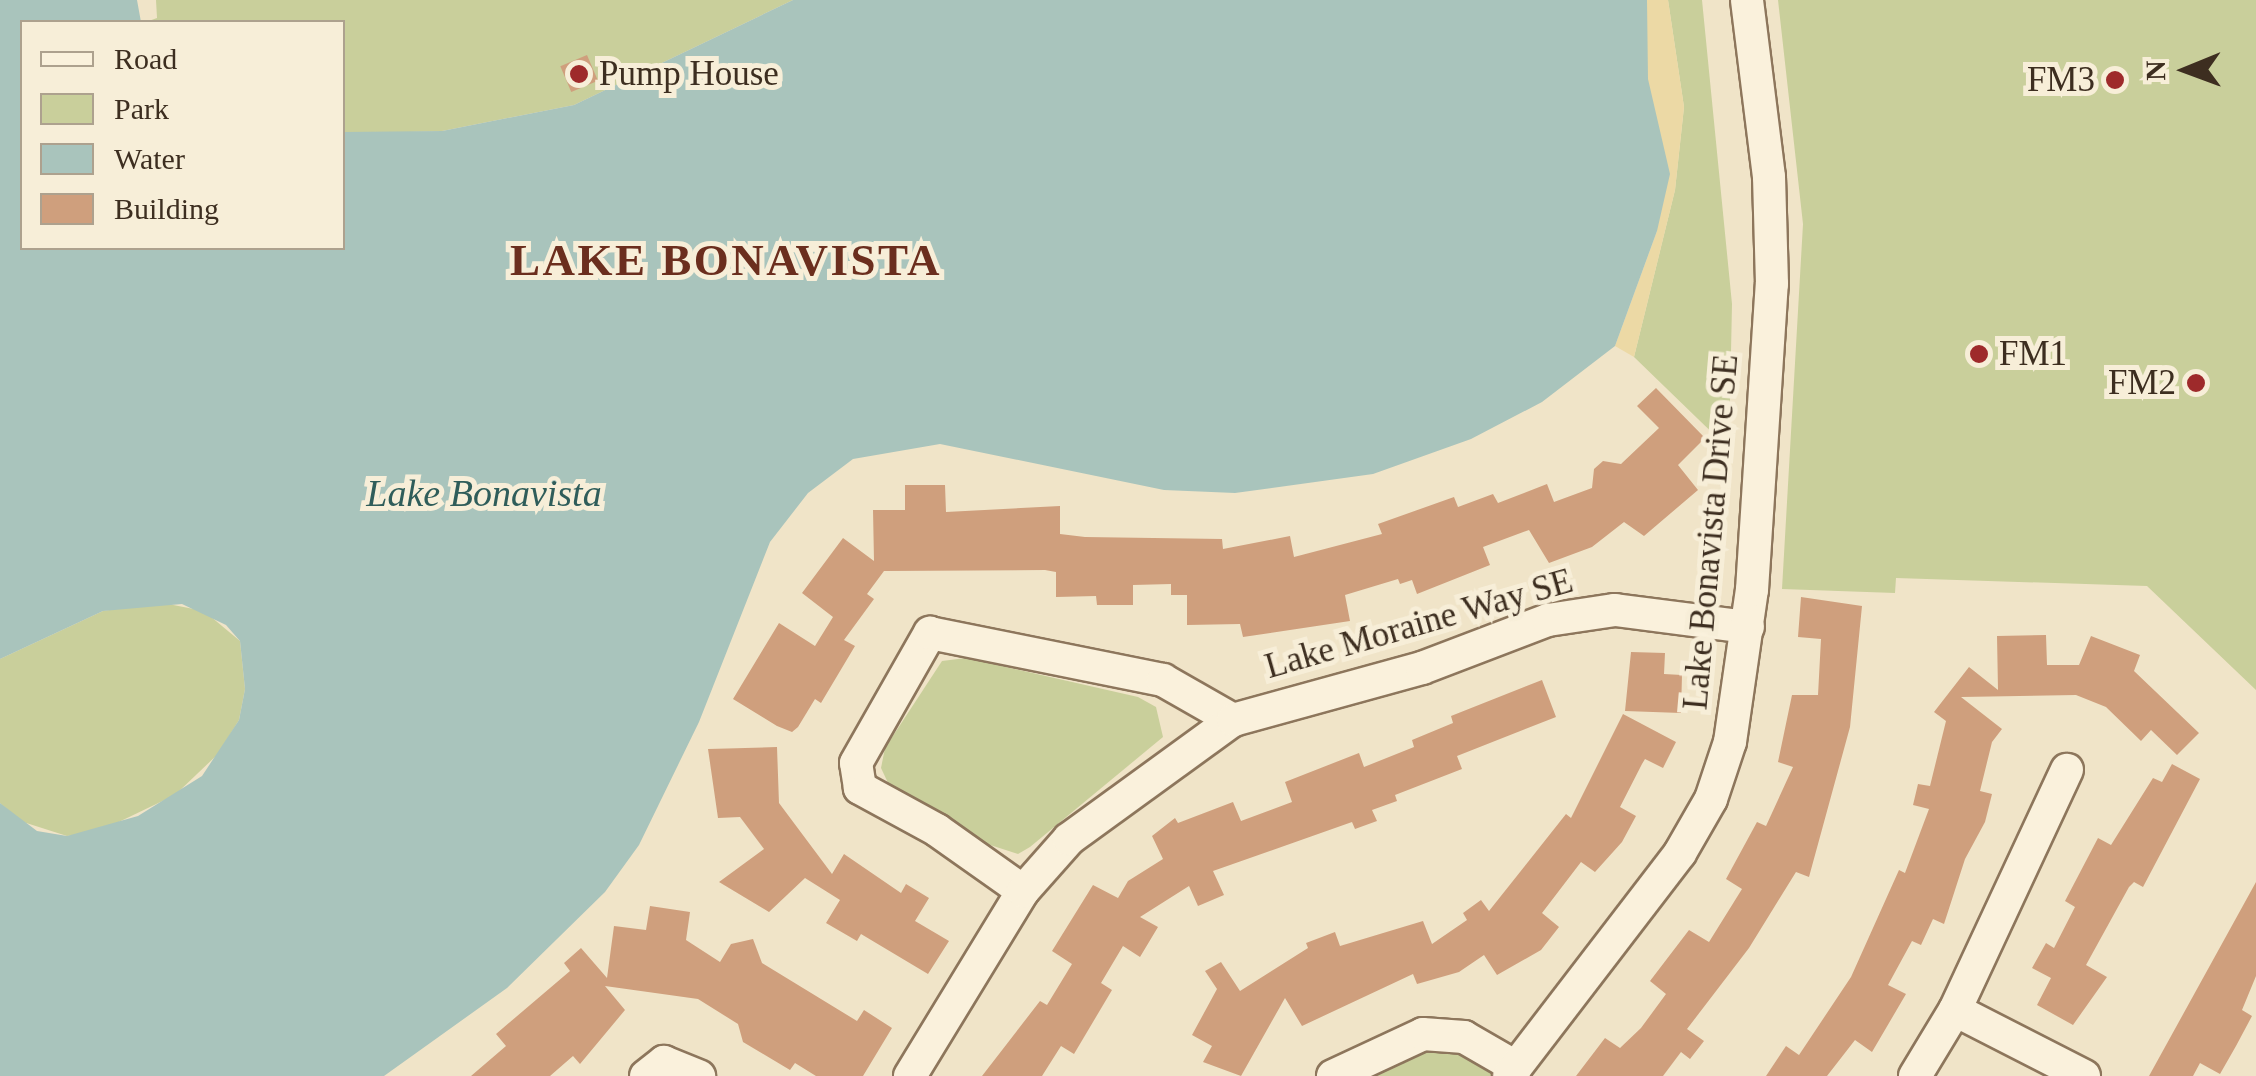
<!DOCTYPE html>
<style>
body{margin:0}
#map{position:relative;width:2256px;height:1076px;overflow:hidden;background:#f0e4c8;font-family:Georgia,serif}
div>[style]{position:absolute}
.green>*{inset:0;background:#c9cf9b}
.sand>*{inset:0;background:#ecd9a5}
.water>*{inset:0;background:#a9c4bc}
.building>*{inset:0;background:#cf9f7d;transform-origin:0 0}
.roads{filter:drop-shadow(2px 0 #8d765c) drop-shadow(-2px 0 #8d765c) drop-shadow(0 2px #8d765c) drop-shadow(0 -2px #8d765c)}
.minor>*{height:32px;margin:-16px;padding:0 16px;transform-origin:16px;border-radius:16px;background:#faf1dc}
.dots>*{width:28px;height:28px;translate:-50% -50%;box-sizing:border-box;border:5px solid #f7eed8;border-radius:50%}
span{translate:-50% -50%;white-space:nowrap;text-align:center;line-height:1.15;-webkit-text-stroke:10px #f7eed8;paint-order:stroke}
.poi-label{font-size:35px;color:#3d2e20}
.left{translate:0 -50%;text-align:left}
.right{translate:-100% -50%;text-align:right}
.street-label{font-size:35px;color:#3d2e20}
.water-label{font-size:38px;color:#2f5d5a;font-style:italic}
.district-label{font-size:45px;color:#6b2e1e;font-weight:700;letter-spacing:2.5px}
.legend{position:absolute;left:20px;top:20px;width:325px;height:230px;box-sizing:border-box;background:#f7eed8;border:2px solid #ada18e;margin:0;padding:12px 18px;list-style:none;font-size:30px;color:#3d2e20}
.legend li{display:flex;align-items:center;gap:20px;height:50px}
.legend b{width:50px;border:2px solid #ada18e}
.north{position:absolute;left:2136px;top:20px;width:100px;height:100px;-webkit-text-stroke:8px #f7eed8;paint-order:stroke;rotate:269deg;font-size:28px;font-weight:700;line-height:40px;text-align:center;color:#3d2e20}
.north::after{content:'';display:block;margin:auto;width:35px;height:45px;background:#3d2e20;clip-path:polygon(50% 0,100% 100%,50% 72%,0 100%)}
</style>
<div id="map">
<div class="green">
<div style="clip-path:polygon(156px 0,793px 0,574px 105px,442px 131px,379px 133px,343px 132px,342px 22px,146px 22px,157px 18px)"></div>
<div style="clip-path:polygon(1668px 0,1702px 0,1732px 304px,1729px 449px,1634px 357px,1675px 190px,1684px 107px)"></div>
<div style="clip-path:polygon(1778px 0,2256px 0,2256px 690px,2147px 586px,1896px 578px,1895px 593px,1782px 589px,1803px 224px)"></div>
<div style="clip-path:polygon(158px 602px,204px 611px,240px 641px,245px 689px,239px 720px,218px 754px,175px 795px,100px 831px,67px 836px,20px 821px,0 803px,0 659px,103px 611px)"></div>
<div style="clip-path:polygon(966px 658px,1138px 697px,1156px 707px,1163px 737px,1030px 847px,1018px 854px,984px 843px,889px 785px,881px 768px,885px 748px,942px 661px)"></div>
<div style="clip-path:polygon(1423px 1034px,1509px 1076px,1333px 1076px)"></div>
</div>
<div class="sand">
<div style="clip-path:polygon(1647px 0,1668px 0,1684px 107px,1675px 190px,1634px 357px,1615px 346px,1657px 231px,1643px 23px)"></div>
</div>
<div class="water">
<div style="clip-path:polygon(0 0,137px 0,141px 22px,22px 22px,22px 248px,342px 248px,343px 132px,442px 131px,574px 105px,793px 0,1647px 0,1648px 79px,1670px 174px,1657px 231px,1615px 346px,1542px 402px,1471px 439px,1373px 474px,1235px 493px,1164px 490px,940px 444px,853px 459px,808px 493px,770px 542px,699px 722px,639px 845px,605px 892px,507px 988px,384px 1076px,0 1076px,0 803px,37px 831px,67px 836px,138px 816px,202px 776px,239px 720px,245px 689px,240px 641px,226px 625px,182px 604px,103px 611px,0 659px)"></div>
</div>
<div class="building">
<div style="left:587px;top:55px;width:28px;height:29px;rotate:67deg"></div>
<div style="clip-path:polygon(1656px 388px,1705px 438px,1678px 465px,1698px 490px,1644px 536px,1624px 522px,1592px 547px,1549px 563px,1529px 530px,1483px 547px,1490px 565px,1417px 594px,1412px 580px,1400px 584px,1398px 579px,1345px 595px,1350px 621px,1243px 637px,1240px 624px,1187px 625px,1187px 595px,1171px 595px,1171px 584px,1133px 585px,1133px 605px,1097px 605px,1096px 596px,1056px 597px,1056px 572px,1045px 570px,884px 571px,867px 594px,874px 599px,844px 640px,855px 646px,821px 703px,815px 699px,798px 727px,792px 732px,777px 726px,733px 699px,779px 623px,815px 646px,833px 617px,802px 593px,843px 538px,874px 561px,873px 510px,905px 510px,905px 485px,945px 485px,946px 512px,1060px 506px,1060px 534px,1085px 537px,1222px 539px,1223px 549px,1290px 536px,1294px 557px,1382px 534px,1378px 524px,1454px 497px,1458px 507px,1493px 494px,1498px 503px,1547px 484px,1554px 502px,1592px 488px,1594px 469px,1603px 461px,1621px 464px,1659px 428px,1637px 406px)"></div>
<div style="clip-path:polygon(1801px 597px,1862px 606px,1850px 727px,1809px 877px,1796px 872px,1749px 948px,1687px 1029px,1704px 1041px,1690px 1059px,1681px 1052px,1663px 1076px,1576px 1076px,1605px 1038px,1620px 1048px,1641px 1028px,1666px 994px,1650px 981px,1689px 930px,1709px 942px,1742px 889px,1726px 879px,1757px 822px,1766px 826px,1793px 767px,1778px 762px,1792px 695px,1818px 695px,1821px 639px,1798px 637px)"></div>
<div style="clip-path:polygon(2046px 635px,2047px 665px,2079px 665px,2091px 636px,2140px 655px,2134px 671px,2199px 733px,2177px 755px,2151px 730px,2141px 741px,2106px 707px,2076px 695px,1961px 697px,2002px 729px,1992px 742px,1980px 791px,1992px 794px,1985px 822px,1965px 859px,1944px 924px,1933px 919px,1921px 945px,1912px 941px,1888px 985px,1906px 994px,1872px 1052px,1855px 1040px,1827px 1076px,1766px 1076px,1786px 1046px,1799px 1055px,1851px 977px,1899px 870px,1905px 873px,1929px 809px,1913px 805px,1918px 784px,1930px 786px,1946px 721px,1934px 712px,1969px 667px,1998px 690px,1997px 636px)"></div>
<div style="clip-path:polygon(1631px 652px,1665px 653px,1664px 674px,1682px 675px,1681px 713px,1625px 711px)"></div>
<div style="clip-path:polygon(1542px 680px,1556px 717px,1457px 756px,1462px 769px,1395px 795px,1397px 801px,1372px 810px,1377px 821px,1355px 829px,1352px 822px,1213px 871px,1224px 895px,1198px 906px,1189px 886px,1140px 917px,1158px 927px,1140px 957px,1123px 946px,1101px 983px,1112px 990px,1074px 1054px,1061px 1046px,1042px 1076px,982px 1076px,1040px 1001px,1047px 1005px,1072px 964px,1052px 951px,1093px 885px,1118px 898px,1128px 881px,1163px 859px,1152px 836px,1175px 818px,1178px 823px,1233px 802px,1241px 821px,1292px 802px,1285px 782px,1359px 753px,1364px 767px,1414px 747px,1412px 740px,1453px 723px,1451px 716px)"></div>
<div style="clip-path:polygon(1623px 714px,1676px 742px,1663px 768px,1645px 759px,1642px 764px,1620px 807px,1636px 816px,1622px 842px,1595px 872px,1581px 862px,1542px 913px,1559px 927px,1541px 950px,1497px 975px,1484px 955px,1459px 972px,1417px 984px,1413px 974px,1302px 1026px,1285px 998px,1241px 1076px,1203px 1062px,1212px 1046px,1192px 1035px,1217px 989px,1205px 971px,1221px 962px,1240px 991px,1308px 948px,1306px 943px,1335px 932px,1340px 946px,1423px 921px,1432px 944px,1467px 920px,1463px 913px,1481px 900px,1489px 911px,1566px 814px,1571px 818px)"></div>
<div style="clip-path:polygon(777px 747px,779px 803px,832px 874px,844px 854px,901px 893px,906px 884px,929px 898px,915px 921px,949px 941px,928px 974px,861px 934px,857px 941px,826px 923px,840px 900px,805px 878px,769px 912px,719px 882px,764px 849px,740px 817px,718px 818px,708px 749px)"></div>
<div style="clip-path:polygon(2172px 764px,2200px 779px,2143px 887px,2134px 882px,2129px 887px,2086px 965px,2107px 977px,2073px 1025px,2037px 1005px,2051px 978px,2032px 968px,2046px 943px,2054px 948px,2075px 907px,2065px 901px,2098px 838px,2111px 845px,2153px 778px,2162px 782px)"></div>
<div style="clip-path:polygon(2256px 882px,2256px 976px,2242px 1010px,2252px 1016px,2236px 1046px,2220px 1074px,2200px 1063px,2193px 1076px,2149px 1076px)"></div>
<div style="clip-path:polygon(650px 906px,690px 912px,686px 940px,720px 962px,731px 944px,753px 939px,762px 963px,857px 1021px,864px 1010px,892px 1028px,863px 1076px,816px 1076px,795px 1063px,790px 1070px,743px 1042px,738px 1024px,698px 999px,605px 986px,625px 1010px,580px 1064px,573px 1056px,550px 1076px,471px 1076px,506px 1046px,496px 1034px,570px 971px,564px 963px,581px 948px,607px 978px,614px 926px,646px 930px)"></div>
</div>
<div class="roads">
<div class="minor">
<div style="left:1023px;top:891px;width:105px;rotate:-144.7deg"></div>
<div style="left:937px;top:830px;width:88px;rotate:-151.4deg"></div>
<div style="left:860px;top:788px;width:25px;rotate:-99deg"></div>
<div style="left:856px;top:763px;width:150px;rotate:-60.4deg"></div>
<div style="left:930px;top:633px;width:238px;rotate:11.4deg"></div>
<div style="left:1163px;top:680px;width:81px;rotate:29.7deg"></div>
<div style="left:1955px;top:1010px;width:145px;rotate:27.1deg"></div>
<div style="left:646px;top:1076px;width:23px;rotate:-38deg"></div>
<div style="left:664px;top:1062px;width:38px;rotate:22deg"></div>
<div style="left:910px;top:1076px;width:217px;rotate:-58.6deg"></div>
<div style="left:1023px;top:891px;width:69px;rotate:-48.5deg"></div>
<div style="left:1069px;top:839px;width:203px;rotate:-36deg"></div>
<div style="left:1233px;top:720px;width:196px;rotate:-15.4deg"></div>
<div style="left:1422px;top:668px;width:135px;rotate:-20.9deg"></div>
<div style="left:1548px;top:620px;width:68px;rotate:-8.5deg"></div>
<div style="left:1615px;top:610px;width:134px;rotate:7.3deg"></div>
<div style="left:1333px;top:1076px;width:99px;rotate:-25deg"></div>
<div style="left:1423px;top:1034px;width:41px;rotate:4.2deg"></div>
<div style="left:1464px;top:1037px;width:60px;rotate:30deg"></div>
<div style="left:1509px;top:1076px;width:281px;rotate:-52.5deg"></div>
<div style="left:1680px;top:853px;width:62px;rotate:-60.1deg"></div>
<div style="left:1711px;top:799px;width:60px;rotate:-71.6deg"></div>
<div style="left:1730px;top:742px;width:154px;rotate:-81.8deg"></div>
<div style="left:1752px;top:590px;width:307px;rotate:-86.3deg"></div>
<div style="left:1772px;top:284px;width:107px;rotate:-91.6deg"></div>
<div style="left:1769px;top:177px;width:178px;rotate:-97.1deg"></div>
<div style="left:1915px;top:1076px;width:77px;rotate:-58.8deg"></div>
<div style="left:1955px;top:1010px;width:265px;rotate:-65deg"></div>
</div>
</div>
<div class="dots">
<div style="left:579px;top:74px;background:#9e2a2b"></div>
<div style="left:2115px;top:80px;background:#9e2a2b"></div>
<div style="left:1979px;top:354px;background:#9e2a2b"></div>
<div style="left:2196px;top:383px;background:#9e2a2b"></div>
</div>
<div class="poi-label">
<span class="left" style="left:599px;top:74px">Pump House</span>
<span class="right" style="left:2095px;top:80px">FM3</span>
<span class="left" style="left:1999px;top:354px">FM1</span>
<span class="right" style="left:2176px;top:383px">FM2</span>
</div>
<div class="street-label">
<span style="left:1711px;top:532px;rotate:-85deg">Lake Bonavista Drive SE</span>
<span style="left:1419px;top:624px;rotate:-16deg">Lake Moraine Way SE</span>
</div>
<div class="water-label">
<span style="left:484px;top:494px">Lake Bonavista</span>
</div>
<div class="district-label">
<span style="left:726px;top:261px">LAKE BONAVISTA</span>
</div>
<ul class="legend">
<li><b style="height:12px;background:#faf1dc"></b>Road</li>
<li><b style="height:28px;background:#c9cf9b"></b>Park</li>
<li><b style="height:28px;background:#a9c4bc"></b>Water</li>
<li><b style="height:28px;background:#cf9f7d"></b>Building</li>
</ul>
<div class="north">N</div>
</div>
